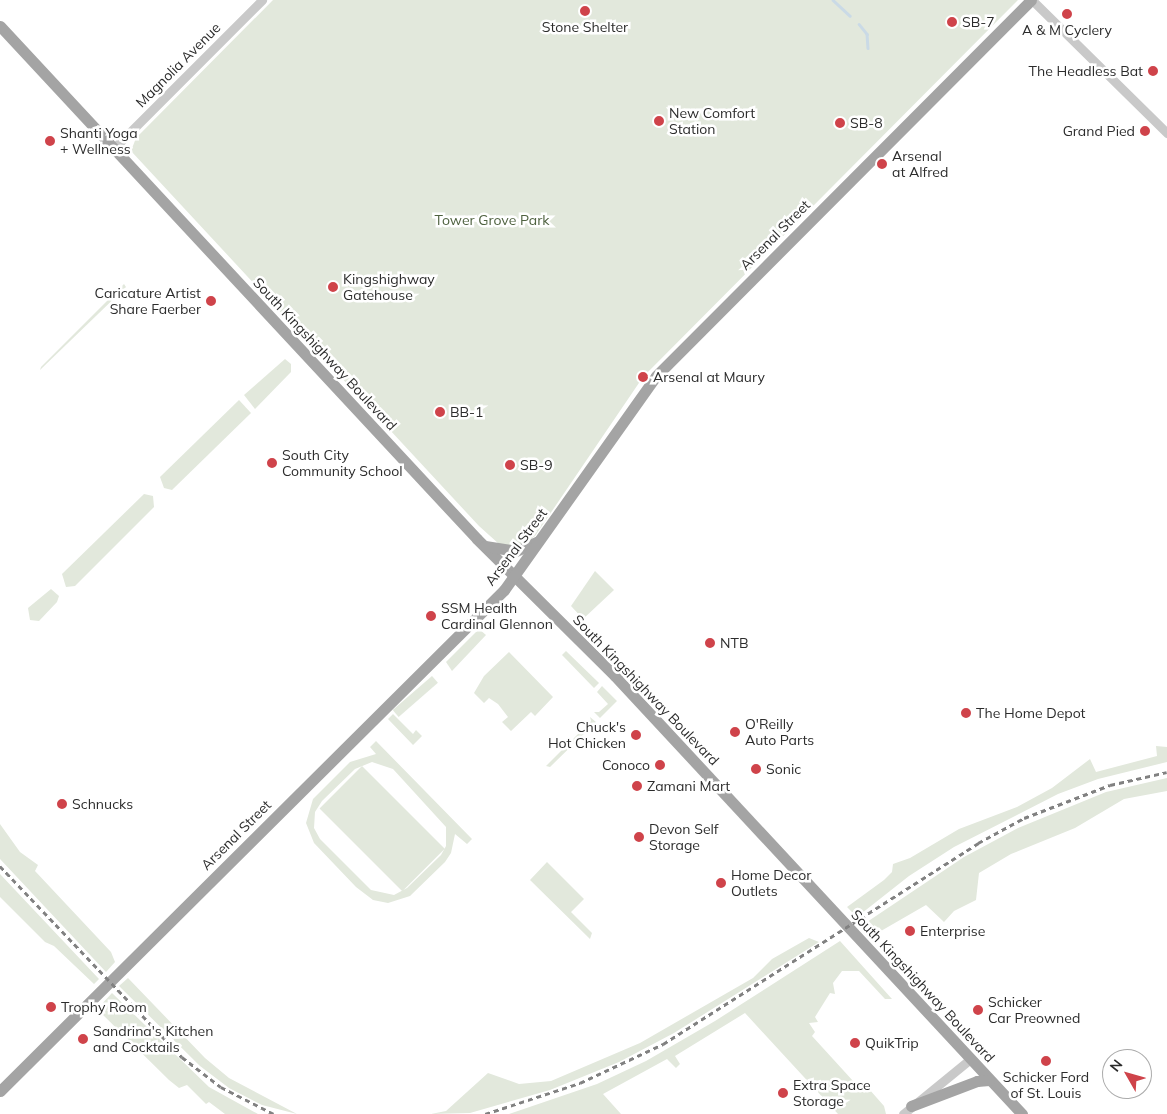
<!DOCTYPE html>
<style>
body{margin:0}
#map{position:relative;width:1167px;height:1114px;overflow:hidden;background:#fff;font-family:Mulish,sans-serif}
div>[style]{position:absolute}
.green>*{inset:0;background:#e2e8dc;transform-origin:0 0}
.stream>*{height:2.5px;margin:-1.25px;padding:0 1.25px;transform-origin:1.25px;border-radius:1.25px;background:#cadae6}
.minor>*{height:9px;margin:-4.5px;padding:0 4.5px;transform-origin:4.5px;border-radius:4.5px;background:#c9c9c9}
.major>*{height:11px;margin:-5.5px;padding:0 5.5px;transform-origin:5.5px;border-radius:5.5px;background:#a4a4a4}
.rail>*{height:2.5px;margin-top:-1.25px;transform-origin:0;background:repeating-linear-gradient(90deg,#818181 0 5px,transparent 0 9px)}
.dots>*{width:14px;height:14px;translate:-50% -50%;box-sizing:border-box;border:2px solid #fff;border-radius:50%}
span{translate:-50% -50%;white-space:nowrap;text-align:center;line-height:1.15;-webkit-text-stroke:5px #fff;paint-order:stroke}
.poi-label{font-size:14px;color:#2c2c2c}
.left{translate:0 -50%;text-align:left}
.right{translate:-100% -50%;text-align:right}
.street-label{font-size:14px;color:#2c2c2c}
.park-label{font-size:14px;color:#4f6240}
.north{position:absolute;left:1102px;top:1049px;width:50px;height:50px;box-sizing:border-box;background:#fff;border:1px solid #ababab;border-radius:50%;rotate:308deg;font-size:14px;font-weight:700;line-height:20px;text-align:center;color:#2c2c2c}
.north::after{content:'';display:block;margin:auto;width:18px;height:22px;background:#cf434a;clip-path:polygon(50% 0,100% 100%,50% 72%,0 100%)}
</style>
<div id="map">
<div class="green">
<div style="clip-path:polygon(273px 0,1018px 0,643px 377px,535px 536px,519px 548px,499px 544px,479px 526px,131px 151px,136px 138px)"></div>
<div style="clip-path:polygon(124px 284px,126px 287px,40px 370px,41px 367px)"></div>
<div style="clip-path:polygon(285px 359px,291px 364px,291px 372px,255px 409px,244px 395px)"></div>
<div style="clip-path:polygon(239px 400px,251px 413px,172px 490px,164px 488px,160px 477px)"></div>
<div style="clip-path:polygon(144px 494px,153px 496px,154px 507px,75px 586px,66px 587px,62px 574px)"></div>
<div style="clip-path:polygon(595px 571px,614px 590px,583px 619px,571px 606px)"></div>
<div style="clip-path:polygon(51px 589px,59px 596px,57px 602px,39px 621px,30px 620px,28px 608px)"></div>
<div style="clip-path:polygon(479px 629px,486px 635px,452px 671px,446px 662px)"></div>
<div style="clip-path:polygon(566px 651px,599px 683px,594px 688px,562px 655px)"></div>
<div style="clip-path:polygon(509px 652px,553px 697px,535px 716px,531px 712px,511px 731px,502px 722px,508px 717px,498px 704px,489px 698px,484px 703px,474px 693px,484px 676px)"></div>
<div style="left:432px;top:676px;width:9px;height:52px;rotate:49deg"></div>
<div style="clip-path:polygon(602px 686px,617px 701px,600px 718px,594px 712px,599px 712px,608px 704px,597px 692px)"></div>
<div style="clip-path:polygon(393px 714px,413px 734px,416px 730px,422px 736px,413px 745px,388px 719px)"></div>
<div style="clip-path:polygon(590px 717px,596px 722px,550px 767px,546px 766px,591px 721px)"></div>
<div style="clip-path:polygon(evenodd,376px 741px,472px 839px,467px 844px,455px 834px,451px 853px,445px 862px,410px 896px,388px 903px,373px 900px,356px 887px,314px 843px,306px 823px,313px 799px,350px 762px,376px 754px,370px 747px,376px 741px,372px 762px,393px 769px,446px 827px,446px 846px,441px 855px,407px 888px,394px 895px,371px 890px,320px 839px,314px 828px,315px 812px,322px 801px,355px 769px,372px 762px)"></div>
<div style="clip-path:polygon(1156px 746px,1167px 747px,1167px 762px,1098px 779px,1058px 794px,954px 847px,909px 876px,857px 917px,847px 907px,884px 880px,892px 872px,893px 864px,910px 858px,959px 829px,1017px 807px,1052px 788px,1090px 759px,1096px 772px,1157px 756px)"></div>
<div style="left:362px;top:766px;width:117px;height:60px;rotate:45deg"></div>
<div style="clip-path:polygon(1167px 778px,1167px 791px,1124px 799px,1075px 828px,1011px 854px,979px 873px,976px 900px,954px 911px,944px 922px,926px 905px,874px 935px,864px 924px,964px 857px,1018px 828px,1106px 792px)"></div>
<div style="clip-path:polygon(0 824px,20px 852px,38px 865px,35px 871px,111px 952px,115px 962px,106px 972px,0 859px)"></div>
<div style="clip-path:polygon(547px 862px,584px 899px,571px 912px,592px 933px,590px 939px,530px 880px)"></div>
<div style="clip-path:polygon(0 874px,99px 979px,94px 984px,54px 946px,45px 942px,0 897px)"></div>
<div style="clip-path:polygon(809px 938px,819px 942px,674px 1033px,619px 1062px,550px 1090px,470px 1113px,431px 1114px,446px 1111px,488px 1073px,519px 1084px,551px 1081px,640px 1043px,753px 978px,772px 959px)"></div>
<div style="clip-path:polygon(840px 941px,892px 999px,885px 999px,859px 971px,842px 971px,833px 983px,835px 994px,830px 993px,815px 1017px,818px 1022px,809px 1023px,815px 1032px,812px 1036px,864px 1093px,869px 1089px,884px 1106px,886px 1114px,838px 1114px,745px 1013px,675px 1056px,680px 1064px,676px 1068px,667px 1059px,603px 1094px,621px 1114px,509px 1114px,597px 1084px,646px 1061px,715px 1021px)"></div>
<div style="clip-path:polygon(128px 978px,205px 1058px,229px 1078px,297px 1114px,262px 1105px,229px 1088px,200px 1066px,119px 986px)"></div>
<div style="clip-path:polygon(112px 993px,209px 1087px,258px 1114px,225px 1114px,209px 1102px,206px 1104px,187px 1085px,179px 1088px,169px 1080px,99px 1011px,98px 1008px)"></div>
</div>
<div class="stream">
<div style="left:833px;top:0;width:23px;rotate:43deg"></div>
<div style="left:859px;top:24px;width:13px;rotate:51deg"></div>
<div style="left:867px;top:34px;width:14px;rotate:86deg"></div>
</div>
<div class="minor">
<div style="left:1032px;top:0;width:190px;rotate:44.6deg"></div>
<div style="left:113px;top:149px;width:211px;rotate:-45deg"></div>
<div style="left:903px;top:1114px;width:85px;rotate:-39.3deg"></div>
</div>
<div class="major">
<div style="left:0;top:26px;width:700px;rotate:47.08deg"></div>
<div style="left:477px;top:539px;width:194px;rotate:44.8deg"></div>
<div style="left:615px;top:676px;width:598px;rotate:47.1deg"></div>
<div style="left:485px;top:546px;width:31px;rotate:9deg"></div>
<div style="left:516px;top:551px;width:24px;rotate:-24deg"></div>
<div style="left:0;top:1091px;width:711px;rotate:-44.83deg"></div>
<div style="left:504px;top:590px;width:262px;rotate:-54.6deg"></div>
<div style="left:656px;top:376px;width:531px;rotate:-45.08deg"></div>
<div style="left:911px;top:1106px;width:71px;rotate:-20.7deg"></div>
<div style="left:977px;top:1081px;width:12px;rotate:-5deg"></div>
</div>
<div class="rail">
<div style="left:0;top:866px;width:264px;rotate:46.4deg"></div>
<div style="left:182px;top:1057px;width:49px;rotate:37.6deg"></div>
<div style="left:221px;top:1087px;width:59px;rotate:27deg"></div>
<div style="left:485px;top:1114px;width:100px;rotate:-18.1deg"></div>
<div style="left:580px;top:1083px;width:92px;rotate:-25.2deg"></div>
<div style="left:663px;top:1044px;width:374px;rotate:-32.5deg"></div>
<div style="left:978px;top:843px;width:52px;rotate:-28.5deg"></div>
<div style="left:1024px;top:818px;width:92px;rotate:-21deg"></div>
<div style="left:1110px;top:785px;width:58px;rotate:-12.8deg"></div>
</div>
<div class="dots">
<div style="left:585px;top:11px;background:#cf434a"></div>
<div style="left:1067px;top:14px;background:#cf434a"></div>
<div style="left:952px;top:22px;background:#cf434a"></div>
<div style="left:1153px;top:71px;background:#cf434a"></div>
<div style="left:659px;top:121px;background:#cf434a"></div>
<div style="left:840px;top:123px;background:#cf434a"></div>
<div style="left:1145px;top:131px;background:#cf434a"></div>
<div style="left:50px;top:141px;background:#cf434a"></div>
<div style="left:882px;top:164px;background:#cf434a"></div>
<div style="left:333px;top:287px;background:#cf434a"></div>
<div style="left:211px;top:301px;background:#cf434a"></div>
<div style="left:643px;top:377px;background:#cf434a"></div>
<div style="left:440px;top:412px;background:#cf434a"></div>
<div style="left:272px;top:463px;background:#cf434a"></div>
<div style="left:510px;top:465px;background:#cf434a"></div>
<div style="left:431px;top:616px;background:#cf434a"></div>
<div style="left:710px;top:643px;background:#cf434a"></div>
<div style="left:966px;top:713px;background:#cf434a"></div>
<div style="left:735px;top:732px;background:#cf434a"></div>
<div style="left:636px;top:735px;background:#cf434a"></div>
<div style="left:660px;top:765px;background:#cf434a"></div>
<div style="left:756px;top:769px;background:#cf434a"></div>
<div style="left:637px;top:786px;background:#cf434a"></div>
<div style="left:62px;top:804px;background:#cf434a"></div>
<div style="left:639px;top:837px;background:#cf434a"></div>
<div style="left:721px;top:883px;background:#cf434a"></div>
<div style="left:910px;top:931px;background:#cf434a"></div>
<div style="left:51px;top:1007px;background:#cf434a"></div>
<div style="left:978px;top:1010px;background:#cf434a"></div>
<div style="left:83px;top:1039px;background:#cf434a"></div>
<div style="left:855px;top:1043px;background:#cf434a"></div>
<div style="left:1046px;top:1061px;background:#cf434a"></div>
<div style="left:783px;top:1093px;background:#cf434a"></div>
</div>
<div class="poi-label">
<span class="left" style="left:962px;top:22px">SB-7</span>
<span style="left:585px;top:27px">Stone Shelter</span>
<span style="left:1067px;top:30px">A &amp; M Cyclery</span>
<span class="right" style="left:1143px;top:71px">The Headless Bat</span>
<span class="left" style="left:669px;top:121px">New Comfort<br>Station</span>
<span class="left" style="left:850px;top:123px">SB-8</span>
<span class="right" style="left:1135px;top:131px">Grand Pied</span>
<span class="left" style="left:60px;top:141px">Shanti Yoga<br>+ Wellness</span>
<span class="left" style="left:892px;top:164px">Arsenal<br>at Alfred</span>
<span class="left" style="left:343px;top:287px">Kingshighway<br>Gatehouse</span>
<span class="right" style="left:201px;top:301px">Caricature Artist<br>Share Faerber</span>
<span class="left" style="left:653px;top:377px">Arsenal at Maury</span>
<span class="left" style="left:450px;top:412px">BB-1</span>
<span class="left" style="left:282px;top:463px">South City<br>Community School</span>
<span class="left" style="left:520px;top:465px">SB-9</span>
<span class="left" style="left:441px;top:616px">SSM Health<br>Cardinal Glennon</span>
<span class="left" style="left:720px;top:643px">NTB</span>
<span class="left" style="left:976px;top:713px">The Home Depot</span>
<span class="left" style="left:745px;top:732px">O'Reilly<br>Auto Parts</span>
<span class="right" style="left:626px;top:735px">Chuck's<br>Hot Chicken</span>
<span class="right" style="left:650px;top:765px">Conoco</span>
<span class="left" style="left:766px;top:769px">Sonic</span>
<span class="left" style="left:647px;top:786px">Zamani Mart</span>
<span class="left" style="left:72px;top:804px">Schnucks</span>
<span class="left" style="left:649px;top:837px">Devon Self<br>Storage</span>
<span class="left" style="left:731px;top:883px">Home Decor<br>Outlets</span>
<span class="left" style="left:920px;top:931px">Enterprise</span>
<span class="left" style="left:988px;top:1010px">Schicker<br>Car Preowned</span>
<span class="left" style="left:61px;top:1007px">Trophy Room</span>
<span class="left" style="left:93px;top:1039px">Sandrina's Kitchen<br>and Cocktails</span>
<span class="left" style="left:865px;top:1043px">QuikTrip</span>
<span style="left:1046px;top:1085px">Schicker Ford<br>of St. Louis</span>
<span class="left" style="left:793px;top:1093px">Extra Space<br>Storage</span>
</div>
<div class="street-label">
<span style="left:178px;top:65px;rotate:-45deg">Magnolia Avenue</span>
<span style="left:775px;top:235px;rotate:-45deg">Arsenal Street</span>
<span style="left:325px;top:354px;rotate:47deg">South Kingshighway Boulevard</span>
<span style="left:516px;top:547px;rotate:-53deg">Arsenal Street</span>
<span style="left:646px;top:690px;rotate:46deg">South Kingshighway Boulevard</span>
<span style="left:236px;top:835px;rotate:-45deg">Arsenal Street</span>
<span style="left:923px;top:986px;rotate:47deg">South Kingshighway Boulevard</span>
</div>
<div class="park-label">
<span style="left:492px;top:220px">Tower Grove Park</span>
</div>
<div class="north">N</div>
</div>
